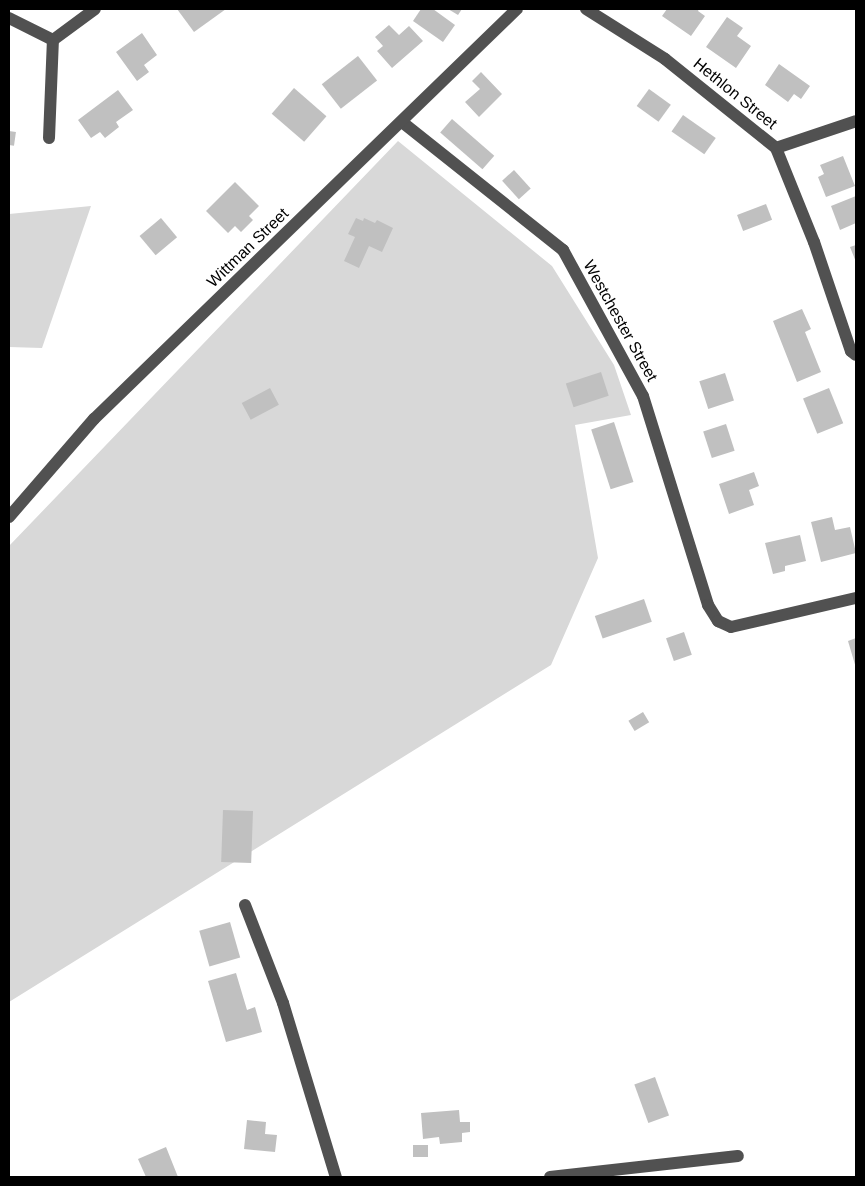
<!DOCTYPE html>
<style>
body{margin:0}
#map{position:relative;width:865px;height:1186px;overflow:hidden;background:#fff;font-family:Helvetica,sans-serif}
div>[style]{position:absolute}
.green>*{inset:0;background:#d8d8d8}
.building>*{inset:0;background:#c0c0c0;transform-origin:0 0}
.minor>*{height:12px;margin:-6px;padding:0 6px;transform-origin:6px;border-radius:6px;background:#515151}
span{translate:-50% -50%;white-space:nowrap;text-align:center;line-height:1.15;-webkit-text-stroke:4px #fff;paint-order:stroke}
.street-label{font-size:16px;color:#000}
.frame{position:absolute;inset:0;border:10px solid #000;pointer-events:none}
</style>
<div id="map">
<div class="green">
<div style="clip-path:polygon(398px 141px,552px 266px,614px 365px,631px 415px,575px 425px,598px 558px,551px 665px,9px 1002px,9px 546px)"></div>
<div style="clip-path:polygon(91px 206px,42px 348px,9px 347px,9px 214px)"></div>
</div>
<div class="building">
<div style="clip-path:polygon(177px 9px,226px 9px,194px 32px)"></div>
<div style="clip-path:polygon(421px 9px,433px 9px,455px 25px,443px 42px,413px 21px)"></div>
<div style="clip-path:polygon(448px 9px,462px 9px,458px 15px)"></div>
<div style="clip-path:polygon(667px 9px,699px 9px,698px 11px,705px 16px,691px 36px,662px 16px)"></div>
<div style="clip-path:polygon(727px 17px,743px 28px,737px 36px,751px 46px,736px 68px,706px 47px)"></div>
<div style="clip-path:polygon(389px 25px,399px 35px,409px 26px,423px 41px,392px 68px,377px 51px,383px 46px,375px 37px)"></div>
<div style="clip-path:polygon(142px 33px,157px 55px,144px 65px,149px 72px,137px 81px,116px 52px)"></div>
<div style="left:358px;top:56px;width:31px;height:46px;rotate:52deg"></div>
<div style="clip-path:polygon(779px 64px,810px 86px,801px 99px,794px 94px,788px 102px,765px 85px)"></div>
<div style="clip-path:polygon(481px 72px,502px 94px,479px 117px,465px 102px,480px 89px,472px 81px)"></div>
<div style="left:294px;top:88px;width:43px;height:34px;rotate:41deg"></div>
<div style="left:649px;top:89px;width:27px;height:21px;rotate:36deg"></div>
<div style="clip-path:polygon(118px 90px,133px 110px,116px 122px,119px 127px,105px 138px,100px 132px,91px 138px,78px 120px)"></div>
<div style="left:683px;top:115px;width:40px;height:20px;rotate:35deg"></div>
<div style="left:452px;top:119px;width:56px;height:18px;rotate:41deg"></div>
<div style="left:9px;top:131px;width:7px;height:14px;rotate:8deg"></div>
<div style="clip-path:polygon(843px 156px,855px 186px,826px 197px,818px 177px,824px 174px,820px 165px)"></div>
<div style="left:514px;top:170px;width:25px;height:16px;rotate:48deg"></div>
<div style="clip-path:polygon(235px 182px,259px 206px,249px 216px,253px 220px,241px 232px,235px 226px,228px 233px,206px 211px)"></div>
<div style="clip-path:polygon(856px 196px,856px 223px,840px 230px,831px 206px)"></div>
<div style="left:766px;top:204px;width:17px;height:31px;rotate:69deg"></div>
<div style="left:161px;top:218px;width:25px;height:28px;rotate:50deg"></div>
<div style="clip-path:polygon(356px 218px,363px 221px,364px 218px,375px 223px,377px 220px,393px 228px,382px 252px,369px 246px,359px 268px,344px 261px,355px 237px,348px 234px)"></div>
<div style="clip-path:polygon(856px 245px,856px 262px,850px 247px)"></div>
<div style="clip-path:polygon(802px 309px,811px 329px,805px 332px,821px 372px,797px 382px,773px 321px)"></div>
<div style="left:601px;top:372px;width:25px;height:37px;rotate:72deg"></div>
<div style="left:725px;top:373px;width:29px;height:27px;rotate:72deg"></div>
<div style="left:270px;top:388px;width:19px;height:32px;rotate:62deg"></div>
<div style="left:829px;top:388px;width:38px;height:28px;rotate:68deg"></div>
<div style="left:614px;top:422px;width:63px;height:24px;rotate:72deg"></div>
<div style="left:726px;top:424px;width:28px;height:24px;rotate:72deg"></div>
<div style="clip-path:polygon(754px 472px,759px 486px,749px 490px,754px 505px,729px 514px,719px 484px)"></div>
<div style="clip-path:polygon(832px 517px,835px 530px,850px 527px,856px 553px,821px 562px,811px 522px)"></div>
<div style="clip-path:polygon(800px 535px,806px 561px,785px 566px,785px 571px,773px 574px,765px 543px)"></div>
<div style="left:644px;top:599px;width:24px;height:52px;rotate:71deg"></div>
<div style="left:684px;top:632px;width:24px;height:19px;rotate:71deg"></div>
<div style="clip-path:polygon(856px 638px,856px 668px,848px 641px)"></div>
<div style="left:643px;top:712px;width:12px;height:17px;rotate:59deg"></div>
<div style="left:223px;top:810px;width:30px;height:52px;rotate:2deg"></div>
<div style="left:230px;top:922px;width:37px;height:32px;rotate:74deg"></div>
<div style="clip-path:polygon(236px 973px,247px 1010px,255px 1007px,262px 1032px,226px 1042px,208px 981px)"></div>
<div style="left:655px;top:1077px;width:41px;height:22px;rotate:70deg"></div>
<div style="clip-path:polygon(459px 1110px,460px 1122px,470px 1122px,470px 1132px,462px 1133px,462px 1142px,440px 1144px,439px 1137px,423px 1139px,421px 1113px)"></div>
<div style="clip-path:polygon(247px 1120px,266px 1122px,265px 1134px,277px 1135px,275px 1152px,244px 1149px)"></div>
<div style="left:428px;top:1145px;width:12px;height:15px;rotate:90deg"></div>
<div style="clip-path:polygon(166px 1147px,178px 1177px,146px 1177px,138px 1159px)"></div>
</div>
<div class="minor">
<div style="left:586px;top:9px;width:93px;rotate:32.3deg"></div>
<div style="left:665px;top:59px;width:142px;rotate:38.7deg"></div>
<div style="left:776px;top:148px;width:101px;rotate:68deg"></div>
<div style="left:814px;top:242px;width:115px;rotate:71.3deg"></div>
<div style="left:851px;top:351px;width:6px;rotate:39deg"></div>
<div style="left:9px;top:18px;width:49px;rotate:26.6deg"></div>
<div style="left:53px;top:40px;width:52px;rotate:-36.4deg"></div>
<div style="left:402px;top:122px;width:206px;rotate:38.5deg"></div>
<div style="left:563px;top:250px;width:166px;rotate:61.3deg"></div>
<div style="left:643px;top:396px;width:219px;rotate:72.7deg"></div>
<div style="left:708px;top:605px;width:19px;rotate:58deg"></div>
<div style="left:718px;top:621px;width:14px;rotate:25deg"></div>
<div style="left:731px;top:627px;width:128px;rotate:-13.1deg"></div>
<div style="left:49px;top:138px;width:98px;rotate:-87.7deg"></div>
<div style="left:776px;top:148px;width:84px;rotate:-18.6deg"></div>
<div style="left:9px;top:517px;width:130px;rotate:-49.1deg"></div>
<div style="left:94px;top:419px;width:589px;rotate:-44.11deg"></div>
<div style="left:245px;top:905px;width:105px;rotate:68.8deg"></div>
<div style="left:283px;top:1003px;width:182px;rotate:73.1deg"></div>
<div style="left:550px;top:1177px;width:189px;rotate:-6.4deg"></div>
</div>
<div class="street-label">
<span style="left:735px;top:94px;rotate:39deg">Hethlon Street</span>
<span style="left:248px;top:248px;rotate:-44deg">Wittman Street</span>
<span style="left:620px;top:321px;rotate:61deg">Westchester Street</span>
</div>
<div class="frame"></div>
</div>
